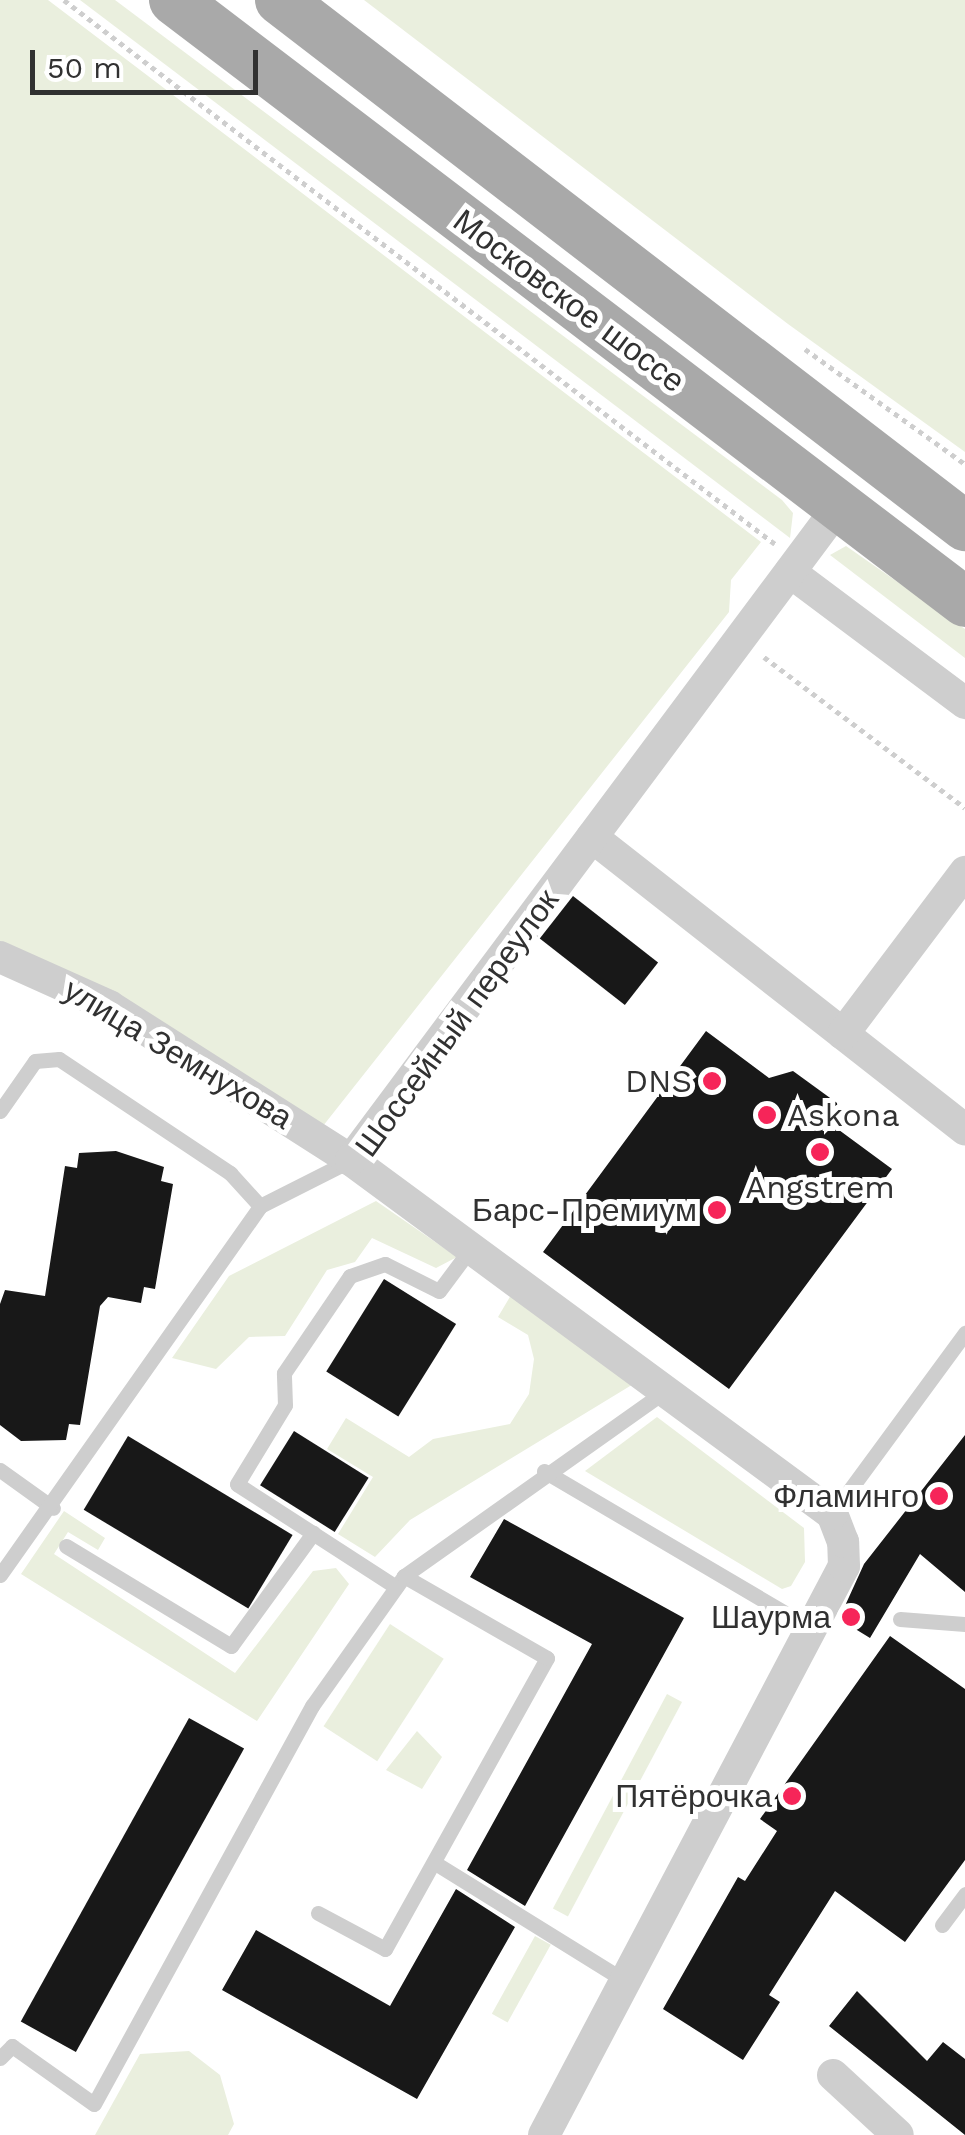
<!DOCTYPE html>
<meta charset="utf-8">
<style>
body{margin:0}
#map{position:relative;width:965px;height:2135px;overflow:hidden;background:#fff;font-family:"Work Sans",sans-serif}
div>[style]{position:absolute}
.green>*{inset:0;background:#eaefde;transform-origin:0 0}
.building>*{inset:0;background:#181818;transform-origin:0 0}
.path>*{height:5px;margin-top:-2.5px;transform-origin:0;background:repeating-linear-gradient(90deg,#cecece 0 5px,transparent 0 10px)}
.service>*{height:15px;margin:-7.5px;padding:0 7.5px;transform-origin:7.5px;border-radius:7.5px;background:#cecece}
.minor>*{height:32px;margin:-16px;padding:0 16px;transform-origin:16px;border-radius:16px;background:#cecece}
.primary>*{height:50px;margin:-25px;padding:0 25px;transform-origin:25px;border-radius:25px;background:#a9a9a9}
.dots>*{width:28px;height:28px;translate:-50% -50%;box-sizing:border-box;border:5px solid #fff;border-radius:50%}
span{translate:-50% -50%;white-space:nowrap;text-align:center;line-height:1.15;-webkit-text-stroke:10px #fff;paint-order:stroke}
.street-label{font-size:32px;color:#313131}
.poi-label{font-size:32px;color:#313131}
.right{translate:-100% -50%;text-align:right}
.left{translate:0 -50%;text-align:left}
.scale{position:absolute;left:30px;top:50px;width:228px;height:45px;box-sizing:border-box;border:5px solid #313131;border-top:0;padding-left:12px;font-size:30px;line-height:35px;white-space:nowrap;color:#313131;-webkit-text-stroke:8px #fff;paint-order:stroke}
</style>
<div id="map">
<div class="green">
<div style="clip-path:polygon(0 0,48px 0,761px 542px,731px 580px,729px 612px,323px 1126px,114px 993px,0 941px)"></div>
<div style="clip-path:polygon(80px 0,115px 0,782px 500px,793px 513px,790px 538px)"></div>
<div style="clip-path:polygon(364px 0,965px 0,965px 452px,788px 324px)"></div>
<div style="clip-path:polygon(846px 546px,965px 629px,965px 658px,830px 555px)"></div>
<div style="clip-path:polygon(376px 1201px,457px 1257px,436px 1268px,372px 1238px,355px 1262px,327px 1270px,285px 1336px,249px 1337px,216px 1369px,172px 1358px,229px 1276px)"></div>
<div style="clip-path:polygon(511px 1295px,635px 1383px,410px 1520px,375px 1557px,338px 1534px,373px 1477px,327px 1449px,346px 1418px,409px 1457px,433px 1439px,510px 1424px,529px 1394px,534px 1359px,528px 1335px,498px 1317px)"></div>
<div style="clip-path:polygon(657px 1417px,804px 1528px,805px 1562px,791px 1586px,782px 1589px,585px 1471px)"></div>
<div style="clip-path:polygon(64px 1511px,105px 1538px,98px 1550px,68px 1532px,54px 1554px,235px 1673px,313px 1571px,336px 1568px,349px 1584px,257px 1721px,21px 1574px)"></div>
<div style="left:390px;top:1624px;width:64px;height:122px;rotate:33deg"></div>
<div style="left:667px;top:1694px;width:17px;height:243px;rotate:28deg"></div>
<div style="clip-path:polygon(417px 1731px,442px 1757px,422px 1789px,386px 1770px)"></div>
<div style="left:535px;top:1936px;width:18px;height:89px;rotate:29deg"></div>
<div style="clip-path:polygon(189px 2051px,220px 2075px,234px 2124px,228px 2135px,95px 2135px,140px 2054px)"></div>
</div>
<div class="building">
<div style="left:573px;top:896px;width:108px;height:54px;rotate:38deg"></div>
<div style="clip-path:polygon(706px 1031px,769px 1078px,793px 1071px,837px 1103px,839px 1130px,892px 1169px,729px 1389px,543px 1252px)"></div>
<div style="clip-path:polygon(116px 1151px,164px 1167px,161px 1181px,173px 1184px,155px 1289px,144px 1287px,141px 1303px,108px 1297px,100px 1306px,80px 1425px,69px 1424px,66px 1440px,21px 1441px,0 1425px,0 1304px,5px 1290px,45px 1296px,65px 1166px,77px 1168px,79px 1153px)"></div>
<div style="left:384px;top:1279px;width:85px;height:109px;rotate:32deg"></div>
<div style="left:294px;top:1431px;width:88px;height:64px;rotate:32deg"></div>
<div style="clip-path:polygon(965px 1435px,965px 1592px,920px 1554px,870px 1638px,839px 1619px,864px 1564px)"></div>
<div style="left:128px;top:1436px;width:192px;height:86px;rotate:31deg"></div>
<div style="clip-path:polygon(504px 1519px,684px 1618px,525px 1906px,467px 1870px,592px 1644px,470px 1577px)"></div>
<div style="clip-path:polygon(890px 1636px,965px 1689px,965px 1860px,905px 1942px,835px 1891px,769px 1995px,780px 2002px,743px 2060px,663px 2009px,738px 1877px,745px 1881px,777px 1831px,760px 1819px)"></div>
<div style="left:189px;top:1718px;width:63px;height:347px;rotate:29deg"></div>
<div style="clip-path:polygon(456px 1889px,515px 1927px,417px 2099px,222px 1990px,256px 1930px,390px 2006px)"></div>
<div style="clip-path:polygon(857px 1991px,927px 2061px,943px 2042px,965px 2059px,965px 2135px,829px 2026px)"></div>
</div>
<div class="path">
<div style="left:64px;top:0;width:895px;rotate:37.42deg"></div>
<div style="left:805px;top:349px;width:197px;rotate:35.7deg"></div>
<div style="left:764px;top:657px;width:251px;rotate:36.9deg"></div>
</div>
<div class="service">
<div style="left:0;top:1111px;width:61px;rotate:-55deg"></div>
<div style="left:35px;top:1061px;width:24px;rotate:-5deg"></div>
<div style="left:59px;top:1059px;width:206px;rotate:33.7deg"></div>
<div style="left:230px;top:1173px;width:45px;rotate:47.7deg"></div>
<div style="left:0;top:1470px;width:65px;rotate:35.6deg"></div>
<div style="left:544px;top:1471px;width:310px;rotate:30.5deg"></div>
<div style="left:832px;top:1514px;width:225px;rotate:-53.7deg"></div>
<div style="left:66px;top:1546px;width:193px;rotate:31.2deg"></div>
<div style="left:231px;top:1646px;width:140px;rotate:-54deg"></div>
<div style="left:0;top:1575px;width:451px;rotate:-54.8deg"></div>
<div style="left:260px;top:1206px;width:102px;rotate:-26.8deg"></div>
<div style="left:396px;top:1587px;width:189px;rotate:-147.1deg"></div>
<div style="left:237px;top:1484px;width:92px;rotate:-58.7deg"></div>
<div style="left:285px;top:1405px;width:32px;rotate:-92deg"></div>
<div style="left:284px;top:1373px;width:117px;rotate:-55.8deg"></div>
<div style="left:350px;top:1276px;width:37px;rotate:-19deg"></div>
<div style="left:385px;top:1264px;width:60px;rotate:26.6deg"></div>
<div style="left:439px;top:1291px;width:54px;rotate:-53.3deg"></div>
<div style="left:900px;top:1619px;width:65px;rotate:4.4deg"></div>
<div style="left:435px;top:1863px;width:224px;rotate:31.8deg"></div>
<div style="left:318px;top:1913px;width:76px;rotate:28.2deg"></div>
<div style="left:385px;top:1949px;width:333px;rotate:-60.9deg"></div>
<div style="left:547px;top:1658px;width:165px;rotate:-150.2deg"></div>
<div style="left:942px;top:1925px;width:39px;rotate:-53deg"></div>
<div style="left:0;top:2058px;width:17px;rotate:-45deg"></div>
<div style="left:12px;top:2046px;width:100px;rotate:35.3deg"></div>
<div style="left:94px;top:2104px;width:454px;rotate:-61.3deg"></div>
<div style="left:312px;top:1706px;width:159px;rotate:-54.7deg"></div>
<div style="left:404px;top:1576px;width:319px;rotate:-35.3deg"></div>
</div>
<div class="minor">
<div style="left:790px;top:572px;width:219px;rotate:36.8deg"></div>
<div style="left:592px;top:837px;width:474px;rotate:38.1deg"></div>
<div style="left:0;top:957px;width:120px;rotate:24.2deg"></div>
<div style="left:109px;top:1006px;width:287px;rotate:32.5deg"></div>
<div style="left:843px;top:1034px;width:203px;rotate:-53deg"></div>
<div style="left:833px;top:2075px;width:88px;rotate:42.7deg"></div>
<div style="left:544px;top:2135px;width:643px;rotate:-62.2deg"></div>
<div style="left:844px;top:1566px;width:24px;rotate:-92deg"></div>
<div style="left:843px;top:1542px;width:30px;rotate:-111deg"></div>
<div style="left:832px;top:1514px;width:597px;rotate:-143.65deg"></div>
<div style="left:351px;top:1160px;width:816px;rotate:-53.27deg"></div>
</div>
<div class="primary">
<div style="left:174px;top:0;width:994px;rotate:37.27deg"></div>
<div style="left:280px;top:0;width:864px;rotate:37.52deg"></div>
</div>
<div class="dots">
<div style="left:712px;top:1081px;background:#f62559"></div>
<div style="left:767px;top:1115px;background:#f62559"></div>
<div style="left:820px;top:1152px;background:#f62559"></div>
<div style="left:717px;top:1210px;background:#f62559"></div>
<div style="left:939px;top:1496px;background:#f62559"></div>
<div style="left:851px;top:1617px;background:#f62559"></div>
<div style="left:792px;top:1796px;background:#f62559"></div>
</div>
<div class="street-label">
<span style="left:569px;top:301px;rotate:37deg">Московское шоссе</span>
<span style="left:457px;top:1023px;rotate:-54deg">Шоссейный переулок</span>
<span style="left:178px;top:1054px;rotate:31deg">улица Земнухова</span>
</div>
<div class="poi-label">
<span class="right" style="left:692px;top:1081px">DNS</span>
<span class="left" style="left:787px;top:1115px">Askona</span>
<span style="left:820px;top:1187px">Angstrem</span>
<span class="right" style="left:697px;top:1210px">Барс-Премиум</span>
<span class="right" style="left:919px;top:1496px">Фламинго</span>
<span class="right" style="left:831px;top:1617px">Шаурма</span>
<span class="right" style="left:772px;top:1796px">Пятёрочка</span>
</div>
<div class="scale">50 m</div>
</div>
